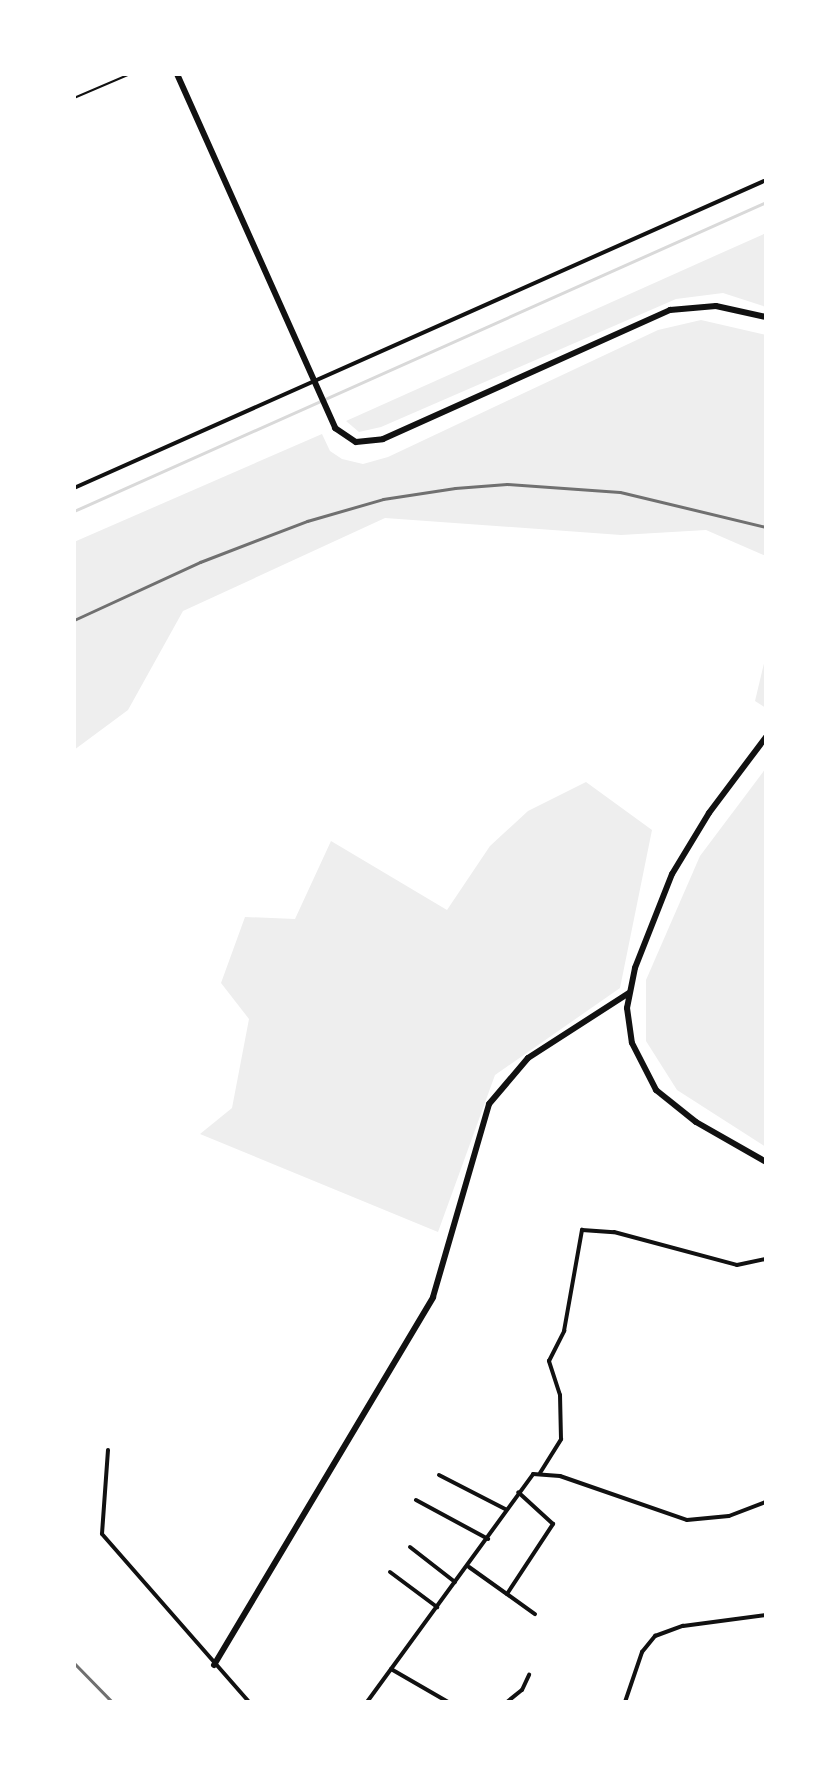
<!DOCTYPE html>
<style>
body{margin:0}
#map{position:relative;width:840px;height:1776px;overflow:hidden;background:#fff;font-family:Karla,sans-serif}
div>[style]{position:absolute}
.green>*{inset:0;background:#eee}
.stream>*{height:3px;margin:-1.5px;padding:0 1.5px;transform-origin:1.5px;border-radius:1.5px;background:#d9d9d9}
.service>*{height:2px;margin:-1px;padding:0 1px;transform-origin:1px;border-radius:1px;background:#111}
.minor>*{height:4px;margin:-2px;padding:0 2px;transform-origin:2px;border-radius:2px;background:#111}
.tertiary>*{height:6px;margin:-3px;padding:0 3px;transform-origin:3px;border-radius:3px;background:#111}
.rail>*{height:3px;margin:-1.5px;padding:0 1.5px;transform-origin:1.5px;border-radius:1.5px;background:#707070}
span{translate:-50% -50%;white-space:nowrap;text-align:center;line-height:1.15;-webkit-text-stroke:6px #fff;paint-order:stroke}
.frame{position:absolute;inset:0;border:76px solid #fff;pointer-events:none}
</style>
<div id="map">
<div class="green">
<div style="clip-path:polygon(766px 233px,766px 307px,723px 293px,676px 299px,381px 427px,359px 432px,346px 421px)"></div>
<div style="clip-path:polygon(701px 320px,766px 335px,766px 556px,706px 530px,621px 535px,385px 518px,183px 611px,128px 710px,74px 750px,74px 542px,322px 434px,330px 451px,342px 459px,363px 464px,388px 457px,658px 330px)"></div>
<div style="clip-path:polygon(766px 655px,766px 708px,755px 701px)"></div>
<div style="clip-path:polygon(766px 768px,766px 1147px,677px 1090px,646px 1041px,646px 980px,700px 856px)"></div>
<div style="clip-path:polygon(586px 782px,652px 830px,620px 988px,495px 1075px,438px 1232px,200px 1134px,232px 1108px,249px 1019px,221px 983px,245px 917px,295px 919px,331px 841px,447px 910px,490px 846px,528px 811px)"></div>
</div>
<div class="stream">
<div style="left:74px;top:511px;width:758px;rotate:-24.06deg"></div>
</div>
<div class="service">
<div style="left:74px;top:98px;width:61px;rotate:-23.2deg"></div>
</div>
<div class="minor">
<div style="left:74px;top:488px;width:757px;rotate:-23.99deg"></div>
<div style="left:108px;top:1450px;width:84px;rotate:94.1deg"></div>
<div style="left:102px;top:1534px;width:223px;rotate:48.8deg"></div>
<div style="left:540px;top:1473px;width:40px;rotate:-58deg"></div>
<div style="left:561px;top:1439px;width:44px;rotate:-91.3deg"></div>
<div style="left:560px;top:1395px;width:36px;rotate:-108deg"></div>
<div style="left:549px;top:1361px;width:34px;rotate:-63deg"></div>
<div style="left:564px;top:1331px;width:103px;rotate:-79.9deg"></div>
<div style="left:582px;top:1230px;width:32px;rotate:4deg"></div>
<div style="left:614px;top:1232px;width:127px;rotate:15deg"></div>
<div style="left:737px;top:1265px;width:30px;rotate:-12deg"></div>
<div style="left:439px;top:1475px;width:76px;rotate:27.2deg"></div>
<div style="left:416px;top:1500px;width:82px;rotate:28.4deg"></div>
<div style="left:410px;top:1547px;width:57px;rotate:37.9deg"></div>
<div style="left:469px;top:1567px;width:81px;rotate:35.5deg"></div>
<div style="left:390px;top:1572px;width:59px;rotate:36.7deg"></div>
<div style="left:507px;top:1594px;width:84px;rotate:-56.7deg"></div>
<div style="left:553px;top:1524px;width:47px;rotate:-137.6deg"></div>
<div style="left:391px;top:1669px;width:66px;rotate:30.1deg"></div>
<div style="left:367px;top:1702px;width:282px;rotate:-53.9deg"></div>
<div style="left:533px;top:1474px;width:27px;rotate:4deg"></div>
<div style="left:560px;top:1476px;width:134px;rotate:19.1deg"></div>
<div style="left:687px;top:1520px;width:42px;rotate:-5.4deg"></div>
<div style="left:729px;top:1516px;width:40px;rotate:-21deg"></div>
<div style="left:507px;top:1702px;width:19px;rotate:-39deg"></div>
<div style="left:522px;top:1690px;width:17px;rotate:-65deg"></div>
<div style="left:625px;top:1702px;width:53px;rotate:-71.2deg"></div>
<div style="left:642px;top:1652px;width:21px;rotate:-51deg"></div>
<div style="left:655px;top:1636px;width:30px;rotate:-20deg"></div>
<div style="left:683px;top:1626px;width:84px;rotate:-7.5deg"></div>
</div>
<div class="tertiary">
<div style="left:177px;top:74px;width:388px;rotate:65.9deg"></div>
<div style="left:335px;top:428px;width:25px;rotate:34deg"></div>
<div style="left:356px;top:442px;width:27px;rotate:-6deg"></div>
<div style="left:383px;top:439px;width:315px;rotate:-24.2deg"></div>
<div style="left:670px;top:310px;width:46px;rotate:-5deg"></div>
<div style="left:716px;top:306px;width:51px;rotate:12.4deg"></div>
<div style="left:766px;top:737px;width:95px;rotate:126.9deg"></div>
<div style="left:709px;top:813px;width:71px;rotate:121.2deg"></div>
<div style="left:672px;top:874px;width:101px;rotate:111.5deg"></div>
<div style="left:635px;top:968px;width:41px;rotate:101.3deg"></div>
<div style="left:627px;top:1008px;width:35px;rotate:82deg"></div>
<div style="left:632px;top:1043px;width:53px;rotate:62.9deg"></div>
<div style="left:656px;top:1090px;width:51px;rotate:38.7deg"></div>
<div style="left:696px;top:1122px;width:81px;rotate:29.7deg"></div>
<div style="left:214px;top:1665px;width:428px;rotate:-59.2deg"></div>
<div style="left:433px;top:1297px;width:201px;rotate:-73.8deg"></div>
<div style="left:489px;top:1104px;width:60px;rotate:-49.7deg"></div>
<div style="left:528px;top:1058px;width:120px;rotate:-32.8deg"></div>
</div>
<div class="rail">
<div style="left:74px;top:620px;width:139px;rotate:-24.7deg"></div>
<div style="left:200px;top:562px;width:115px;rotate:-21deg"></div>
<div style="left:307px;top:521px;width:79px;rotate:-16.1deg"></div>
<div style="left:383px;top:499px;width:73px;rotate:-8.7deg"></div>
<div style="left:455px;top:488px;width:52px;rotate:-4.4deg"></div>
<div style="left:507px;top:484px;width:113px;rotate:4deg"></div>
<div style="left:620px;top:492px;width:150px;rotate:13.5deg"></div>
<div style="left:74px;top:1663px;width:54px;rotate:45.7deg"></div>
</div>
<div class="frame"></div>
</div>
